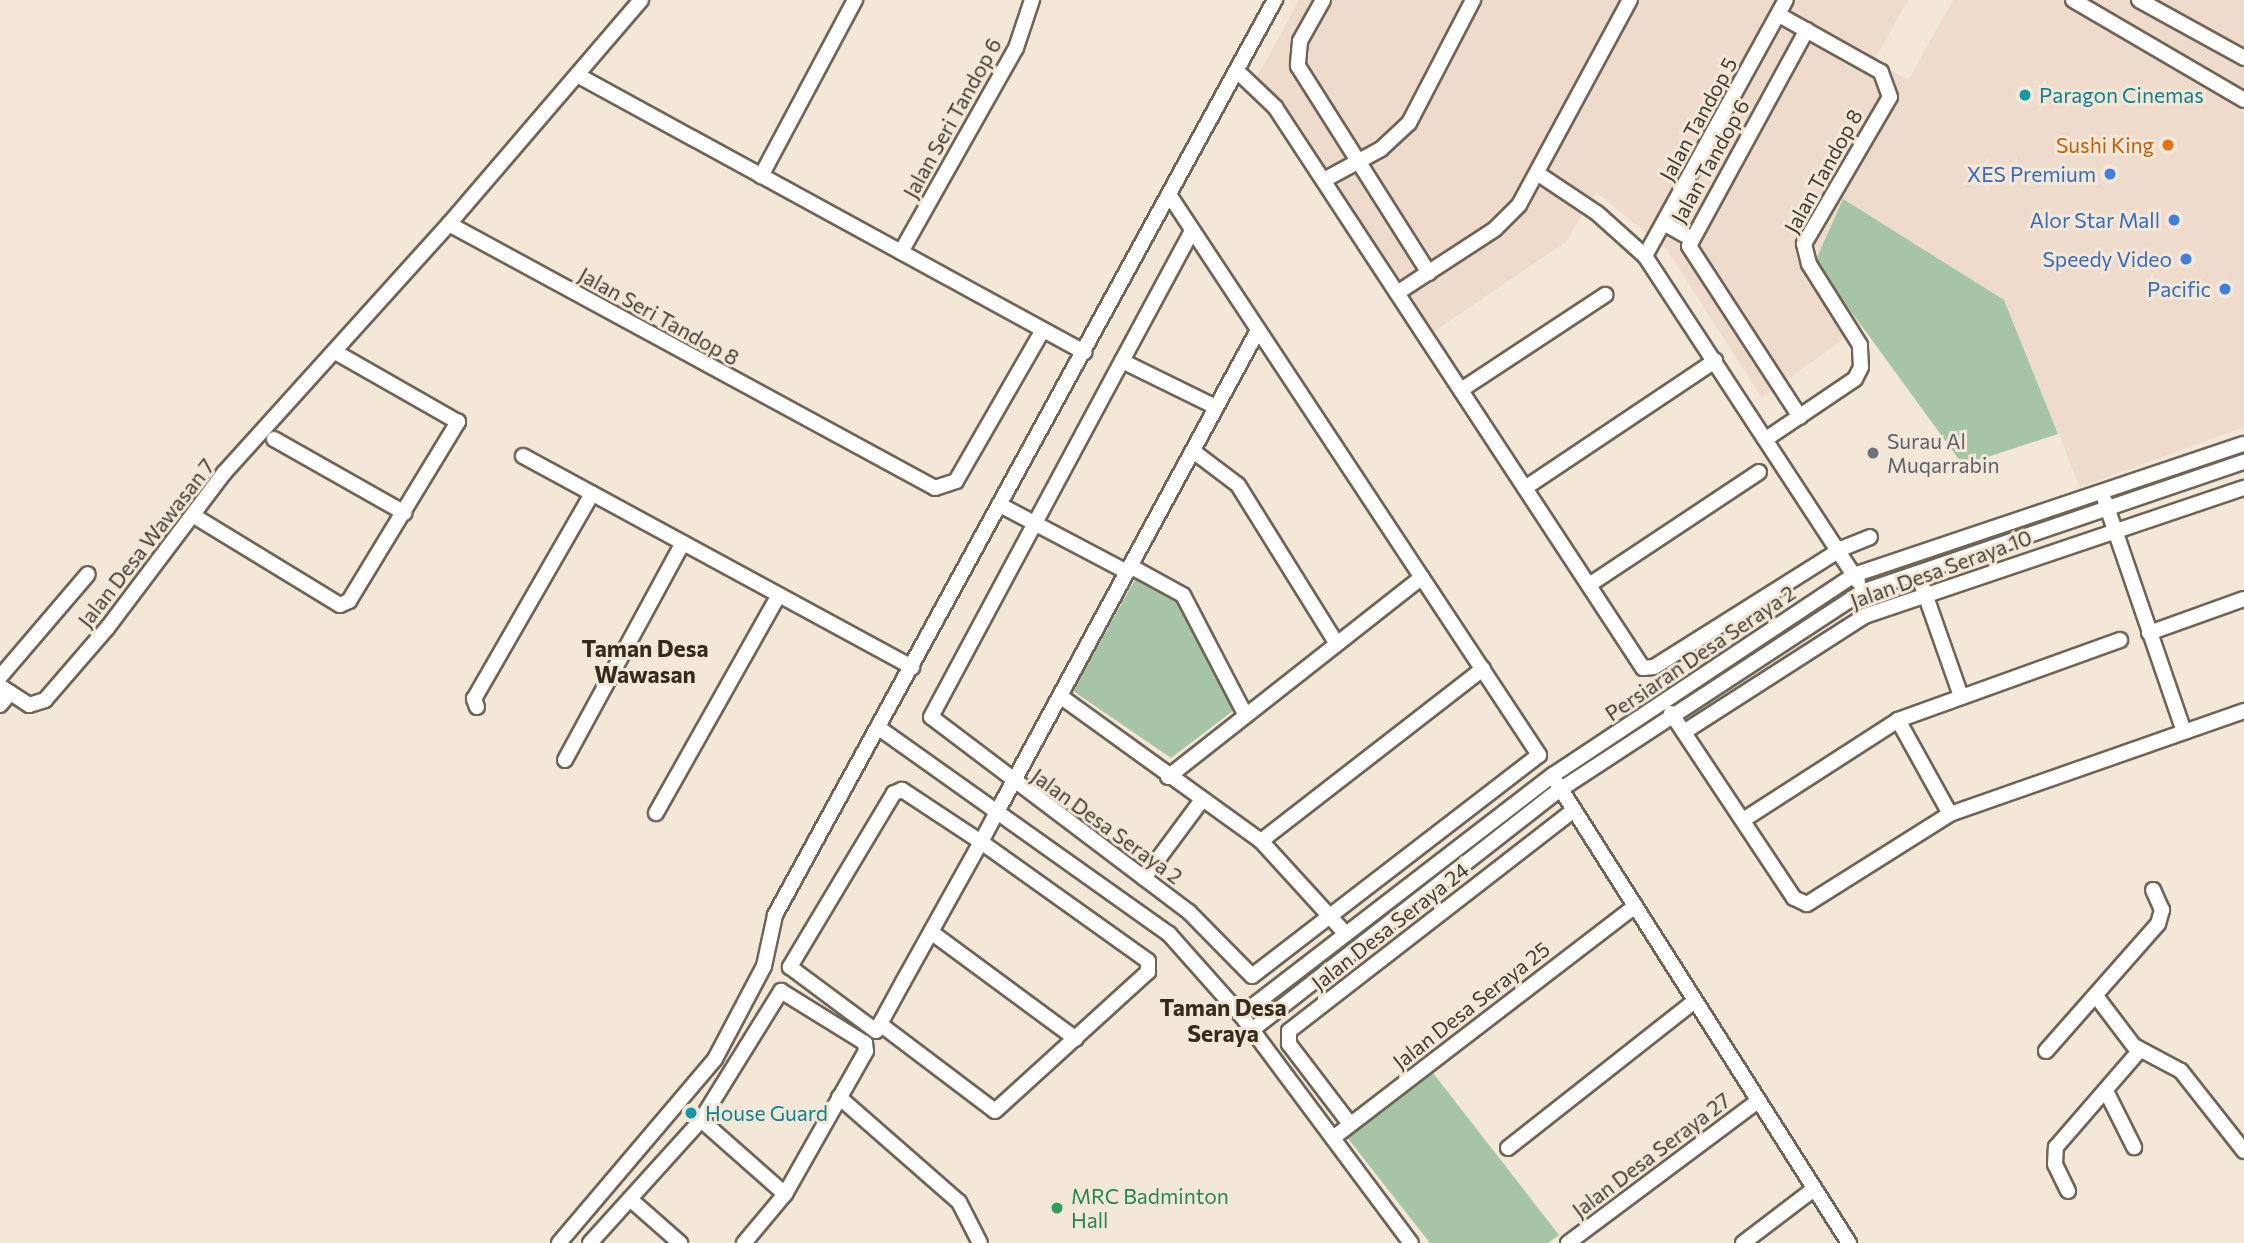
<!DOCTYPE html>
<style>
body{margin:0}
#map{position:relative;width:2244px;height:1243px;overflow:hidden;background:#f3e8d7;font-family:Commissioner,sans-serif}
div>[style]{position:absolute}
.commercial>*{inset:0;background:#efdbcc}
.green>*{inset:0;background:#a5c5a6}
.roads{filter:drop-shadow(2px 0 #6e6556) drop-shadow(-2px 0 #6e6556) drop-shadow(0 2px #6e6556) drop-shadow(0 -2px #6e6556)}
.minor>*{height:14px;margin:-7px;padding:0 7px;transform-origin:7px;border-radius:7px;background:#fff}
.dots>*{width:19px;height:19px;translate:-50% -50%;box-sizing:border-box;border:4px solid #f3e8d7;border-radius:50%}
span{translate:-50% -50%;white-space:nowrap;text-align:center;line-height:1.15;-webkit-text-stroke:6px #f3e8d7;paint-order:stroke}
.culture-label{font-size:21px;color:#0d838f}
.left{translate:0 -50%;text-align:left}
.street-label{font-size:21px;color:#403c35}
.food-label{font-size:21px;color:#c56008}
.right{translate:-100% -50%;text-align:right}
.shop-label{font-size:21px;color:#366cbe}
.worship-label{font-size:21px;color:#5b616d}
.leisure-label{font-size:21px;color:#27864d}
.neighbourhood-label{font-size:23px;color:#332b1e;font-weight:700}
</style>
<div id="map">
<div class="commercial">
<div style="clip-path:polygon(1299px 0,1908px 0,1874px 61px,1908px 80px,1953px 0,2244px 0,2244px 427px,2080px 487px,2004px 300px,1815px 262px,1862px 326px,1762px 398px,1667px 250px,1596px 192px,1566px 242px,1420px 341px,1251px 88px)"></div>
</div>
<div class="green">
<div style="clip-path:polygon(1843px 199px,2004px 300px,2058px 434px,1963px 465px,1815px 262px)"></div>
<div style="clip-path:polygon(1137px 576px,1180px 599px,1242px 704px,1171px 758px,1073px 691px)"></div>
<div style="clip-path:polygon(1433px 1073px,1559px 1235px,1548px 1243px,1430px 1243px,1346px 1136px)"></div>
</div>
<div class="roads">
<div class="minor">
<div style="left:641px;top:0;width:295px;rotate:130.6deg"></div>
<div style="left:449px;top:224px;width:553px;rotate:28.51deg"></div>
<div style="left:935px;top:488px;width:22px;rotate:-18deg"></div>
<div style="left:956px;top:481px;width:174px;rotate:-60.1deg"></div>
<div style="left:1323px;top:0;width:47px;rotate:119.3deg"></div>
<div style="left:1300px;top:41px;width:25px;rotate:95deg"></div>
<div style="left:1298px;top:66px;width:245px;rotate:57.7deg"></div>
<div style="left:2073px;top:0;width:198px;rotate:30.3deg"></div>
<div style="left:2139px;top:0;width:120px;rotate:28.9deg"></div>
<div style="left:1237px;top:71px;width:52px;rotate:43.5deg"></div>
<div style="left:1275px;top:107px;width:671px;rotate:56.74deg"></div>
<div style="left:1643px;top:668px;width:11px;rotate:-5deg"></div>
<div style="left:1654px;top:667px;width:223px;rotate:-32.2deg"></div>
<div style="left:1843px;top:548px;width:29px;rotate:-22deg"></div>
<div style="left:579px;top:76px;width:576px;rotate:28.66deg"></div>
<div style="left:1537px;top:173px;width:72px;rotate:33.7deg"></div>
<div style="left:1597px;top:213px;width:64px;rotate:41.9deg"></div>
<div style="left:1645px;top:256px;width:389px;rotate:56.8deg"></div>
<div style="left:761px;top:176px;width:200px;rotate:-61.9deg"></div>
<div style="left:1324px;top:180px;width:65px;rotate:-28.5deg"></div>
<div style="left:1381px;top:149px;width:38px;rotate:-43deg"></div>
<div style="left:1409px;top:123px;width:139px;rotate:-62.5deg"></div>
<div style="left:1170px;top:196px;width:670px;rotate:56.57deg"></div>
<div style="left:1539px;top:755px;width:362px;rotate:142.4deg"></div>
<div style="left:1252px;top:976px;width:90px;rotate:-134.5deg"></div>
<div style="left:1189px;top:912px;width:323px;rotate:-142.9deg"></div>
<div style="left:931px;top:717px;width:404px;rotate:-61.8deg"></div>
<div style="left:1122px;top:361px;width:105px;rotate:26.1deg"></div>
<div style="left:1665px;top:224px;width:29px;rotate:29deg"></div>
<div style="left:901px;top:252px;width:234px;rotate:-60.6deg"></div>
<div style="left:1016px;top:48px;width:51px;rotate:-71.6deg"></div>
<div style="left:1645px;top:256px;width:292px;rotate:-61.2deg"></div>
<div style="left:1397px;top:293px;width:117px;rotate:-33.1deg"></div>
<div style="left:1495px;top:229px;width:34px;rotate:-45deg"></div>
<div style="left:1519px;top:205px;width:233px;rotate:-61.6deg"></div>
<div style="left:1122px;top:361px;width:148px;rotate:-61.7deg"></div>
<div style="left:1461px;top:390px;width:173px;rotate:-33.4deg"></div>
<div style="left:1800px;top:417px;width:204px;rotate:-123deg"></div>
<div style="left:1689px;top:246px;width:246px;rotate:-61.4deg"></div>
<div style="left:274px;top:439px;width:150px;rotate:29.5deg"></div>
<div style="left:1766px;top:439px;width:107px;rotate:-34deg"></div>
<div style="left:1855px;top:379px;width:13px;rotate:-63deg"></div>
<div style="left:1861px;top:367px;width:22px;rotate:-93deg"></div>
<div style="left:1860px;top:345px;width:96px;rotate:-122.2deg"></div>
<div style="left:1809px;top:264px;width:21px;rotate:-104deg"></div>
<div style="left:1804px;top:244px;width:170px;rotate:-59.7deg"></div>
<div style="left:1890px;top:97px;width:27px;rotate:-110deg"></div>
<div style="left:1881px;top:72px;width:117px;rotate:-150.8deg"></div>
<div style="left:1193px;top:451px;width:56px;rotate:37.1deg"></div>
<div style="left:1238px;top:485px;width:187px;rotate:58.1deg"></div>
<div style="left:523px;top:456px;width:443px;rotate:28.5deg"></div>
<div style="left:1525px;top:488px;width:229px;rotate:-33.8deg"></div>
<div style="left:2105px;top:501px;width:244px;rotate:71.1deg"></div>
<div style="left:1000px;top:505px;width:144px;rotate:27.8deg"></div>
<div style="left:199px;top:519px;width:165px;rotate:31.4deg"></div>
<div style="left:340px;top:605px;width:10px;rotate:-24deg"></div>
<div style="left:349px;top:601px;width:210px;rotate:-58.7deg"></div>
<div style="left:458px;top:422px;width:139px;rotate:-150.3deg"></div>
<div style="left:1130px;top:566px;width:60px;rotate:28.7deg"></div>
<div style="left:1183px;top:595px;width:136px;rotate:62.5deg"></div>
<div style="left:1918px;top:574px;width:129px;rotate:70.6deg"></div>
<div style="left:1589px;top:585px;width:204px;rotate:-33.6deg"></div>
<div style="left:2149px;top:633px;width:101px;rotate:-19.7deg"></div>
<div style="left:0;top:677px;width:135px;rotate:-49.5deg"></div>
<div style="left:0;top:686px;width:35px;rotate:33deg"></div>
<div style="left:29px;top:705px;width:17px;rotate:-17deg"></div>
<div style="left:45px;top:700px;width:96px;rotate:-49.2deg"></div>
<div style="left:108px;top:627px;width:193px;rotate:-53deg"></div>
<div style="left:224px;top:473px;width:336px;rotate:-47.9deg"></div>
<div style="left:1060px;top:696px;width:248px;rotate:35.8deg"></div>
<div style="left:1261px;top:841px;width:125px;rotate:47.6deg"></div>
<div style="left:0;top:705px;width:16px;rotate:-50deg"></div>
<div style="left:477px;top:707px;width:9px;rotate:-111deg"></div>
<div style="left:474px;top:699px;width:237px;rotate:-60.1deg"></div>
<div style="left:1671px;top:713px;width:222px;rotate:56.4deg"></div>
<div style="left:1794px;top:898px;width:14px;rotate:25deg"></div>
<div style="left:1807px;top:904px;width:169px;rotate:-32.2deg"></div>
<div style="left:1950px;top:814px;width:312px;rotate:-19.3deg"></div>
<div style="left:1898px;top:720px;width:107px;rotate:61deg"></div>
<div style="left:879px;top:728px;width:356px;rotate:35.4deg"></div>
<div style="left:1169px;top:934px;width:108px;rotate:48.4deg"></div>
<div style="left:1241px;top:1015px;width:284px;rotate:53.3deg"></div>
<div style="left:1684px;top:732px;width:215px;rotate:-32.7deg"></div>
<div style="left:1865px;top:616px;width:400px;rotate:-18.7deg"></div>
<div style="left:565px;top:760px;width:247px;rotate:-61.5deg"></div>
<div style="left:1168px;top:777px;width:323px;rotate:-38.2deg"></div>
<div style="left:1557px;top:783px;width:545px;rotate:57.59deg"></div>
<div style="left:656px;top:813px;width:250px;rotate:-60.6deg"></div>
<div style="left:1743px;top:820px;width:184px;rotate:-32.8deg"></div>
<div style="left:1898px;top:720px;width:236px;rotate:-19.8deg"></div>
<div style="left:1261px;top:841px;width:281px;rotate:-37.8deg"></div>
<div style="left:1144px;top:878px;width:97px;rotate:-53.4deg"></div>
<div style="left:931px;top:932px;width:180px;rotate:36.4deg"></div>
<div style="left:2096px;top:996px;width:63px;rotate:52.8deg"></div>
<div style="left:2134px;top:1046px;width:53px;rotate:28deg"></div>
<div style="left:2181px;top:1071px;width:102px;rotate:51.8deg"></div>
<div style="left:1241px;top:1015px;width:394px;rotate:-37.6deg"></div>
<div style="left:1553px;top:775px;width:361px;rotate:-33.6deg"></div>
<div style="left:1854px;top:575px;width:411px;rotate:-18.6deg"></div>
<div style="left:880px;top:1024px;width:144px;rotate:37.1deg"></div>
<div style="left:995px;top:1111px;width:207px;rotate:-42.3deg"></div>
<div style="left:1148px;top:972px;width:11px;rotate:-90deg"></div>
<div style="left:1148px;top:961px;width:205px;rotate:-144.5deg"></div>
<div style="left:981px;top:842px;width:95px;rotate:-146.6deg"></div>
<div style="left:902px;top:790px;width:9px;rotate:159deg"></div>
<div style="left:894px;top:793px;width:203px;rotate:120.9deg"></div>
<div style="left:790px;top:967px;width:107px;rotate:36.7deg"></div>
<div style="left:876px;top:1031px;width:8px;rotate:-60deg"></div>
<div style="left:880px;top:1024px;width:48px;rotate:-61.3deg"></div>
<div style="left:903px;top:982px;width:160px;rotate:-60.9deg"></div>
<div style="left:981px;top:842px;width:34px;rotate:-62deg"></div>
<div style="left:997px;top:812px;width:548px;rotate:-61.56deg"></div>
<div style="left:1252px;top:1030px;width:392px;rotate:-38deg"></div>
<div style="left:1561px;top:789px;width:362px;rotate:-33.2deg"></div>
<div style="left:1864px;top:591px;width:401px;rotate:-18.8deg"></div>
<div style="left:2046px;top:1051px;width:169px;rotate:-48.6deg"></div>
<div style="left:2158px;top:924px;width:15px;rotate:-74deg"></div>
<div style="left:2162px;top:910px;width:22px;rotate:-114deg"></div>
<div style="left:2106px;top:1091px;width:63px;rotate:63.4deg"></div>
<div style="left:839px;top:1097px;width:159px;rotate:41.2deg"></div>
<div style="left:959px;top:1202px;width:46px;rotate:62.9deg"></div>
<div style="left:701px;top:1120px;width:112px;rotate:41.4deg"></div>
<div style="left:1350px;top:1124px;width:101px;rotate:-127.3deg"></div>
<div style="left:1289px;top:1044px;width:13px;rotate:-90deg"></div>
<div style="left:1289px;top:1031px;width:361px;rotate:-37.8deg"></div>
<div style="left:1333px;top:1138px;width:381px;rotate:-37.5deg"></div>
<div style="left:1508px;top:1148px;width:238px;rotate:-38.2deg"></div>
<div style="left:2068px;top:1191px;width:30px;rotate:-116deg"></div>
<div style="left:2055px;top:1164px;width:17px;rotate:-87deg"></div>
<div style="left:2056px;top:1147px;width:128px;rotate:-49.1deg"></div>
<div style="left:630px;top:1199px;width:67px;rotate:41.3deg"></div>
<div style="left:559px;top:1243px;width:241px;rotate:-49.7deg"></div>
<div style="left:715px;top:1059px;width:105px;rotate:-62.2deg"></div>
<div style="left:764px;top:966px;width:52px;rotate:-77.8deg"></div>
<div style="left:775px;top:915px;width:1043px;rotate:-61.35deg"></div>
<div style="left:590px;top:1243px;width:166px;rotate:-47.9deg"></div>
<div style="left:701px;top:1120px;width:152px;rotate:-58.2deg"></div>
<div style="left:781px;top:991px;width:99px;rotate:31.8deg"></div>
<div style="left:865px;top:1043px;width:8px;rotate:83deg"></div>
<div style="left:866px;top:1051px;width:164px;rotate:119.5deg"></div>
<div style="left:785px;top:1194px;width:64px;rotate:129.9deg"></div>
<div style="left:1568px;top:1243px;width:237px;rotate:-36.8deg"></div>
<div style="left:1743px;top:1243px;width:89px;rotate:-37.3deg"></div>
</div>
</div>
<div class="dots">
<div style="left:2025px;top:95px;background:#0f9aa8"></div>
<div style="left:2168px;top:145px;background:#e8710a"></div>
<div style="left:2110px;top:174px;background:#3f7fe0"></div>
<div style="left:2174px;top:220px;background:#3f7fe0"></div>
<div style="left:2186px;top:259px;background:#3f7fe0"></div>
<div style="left:2225px;top:289px;background:#3f7fe0"></div>
<div style="left:1873px;top:453px;background:#6b7280"></div>
<div style="left:691px;top:1113px;background:#0f9aa8"></div>
<div style="left:1057px;top:1208px;background:#2e9e5b"></div>
</div>
<div class="culture-label">
<span class="left" style="left:2039px;top:95px">Paragon Cinemas</span>
<span class="left" style="left:705px;top:1113px">House Guard</span>
</div>
<div class="street-label">
<span style="left:952px;top:118px;rotate:-61deg">Jalan Seri Tandop 6</span>
<span style="left:1698px;top:119px;rotate:-61deg">Jalan Tandop 5</span>
<span style="left:1710px;top:161px;rotate:-61deg">Jalan Tandop 6</span>
<span style="left:1823px;top:171px;rotate:-61deg">Jalan Tandop 8</span>
<span style="left:659px;top:316px;rotate:29deg">Jalan Seri Tandop 8</span>
<span style="left:146px;top:543px;rotate:-52deg">Jalan Desa Wawasan 7</span>
<span style="left:1941px;top:569px;rotate:-20deg">Jalan Desa Seraya 10</span>
<span style="left:1700px;top:653px;rotate:-34deg">Persiaran Desa Seraya 2</span>
<span style="left:1107px;top:826px;rotate:36deg">Jalan Desa Seraya 2</span>
<span style="left:1390px;top:926px;rotate:-38deg">Jalan Desa Seraya 24</span>
<span style="left:1471px;top:1005px;rotate:-38deg">Jalan Desa Seraya 25</span>
<span style="left:1651px;top:1155px;rotate:-37deg">Jalan Desa Seraya 27</span>
</div>
<div class="food-label">
<span class="right" style="left:2154px;top:145px">Sushi King</span>
</div>
<div class="shop-label">
<span class="right" style="left:2096px;top:174px">XES Premium</span>
<span class="right" style="left:2160px;top:220px">Alor Star Mall</span>
<span class="right" style="left:2172px;top:259px">Speedy Video</span>
<span class="right" style="left:2211px;top:289px">Pacific</span>
</div>
<div class="worship-label">
<span class="left" style="left:1887px;top:453px">Surau Al<br>Muqarrabin</span>
</div>
<div class="leisure-label">
<span class="left" style="left:1071px;top:1208px">MRC Badminton<br>Hall</span>
</div>
<div class="neighbourhood-label">
<span style="left:645px;top:661px">Taman Desa<br>Wawasan</span>
<span style="left:1223px;top:1020px">Taman Desa<br>Seraya</span>
</div>
</div>
